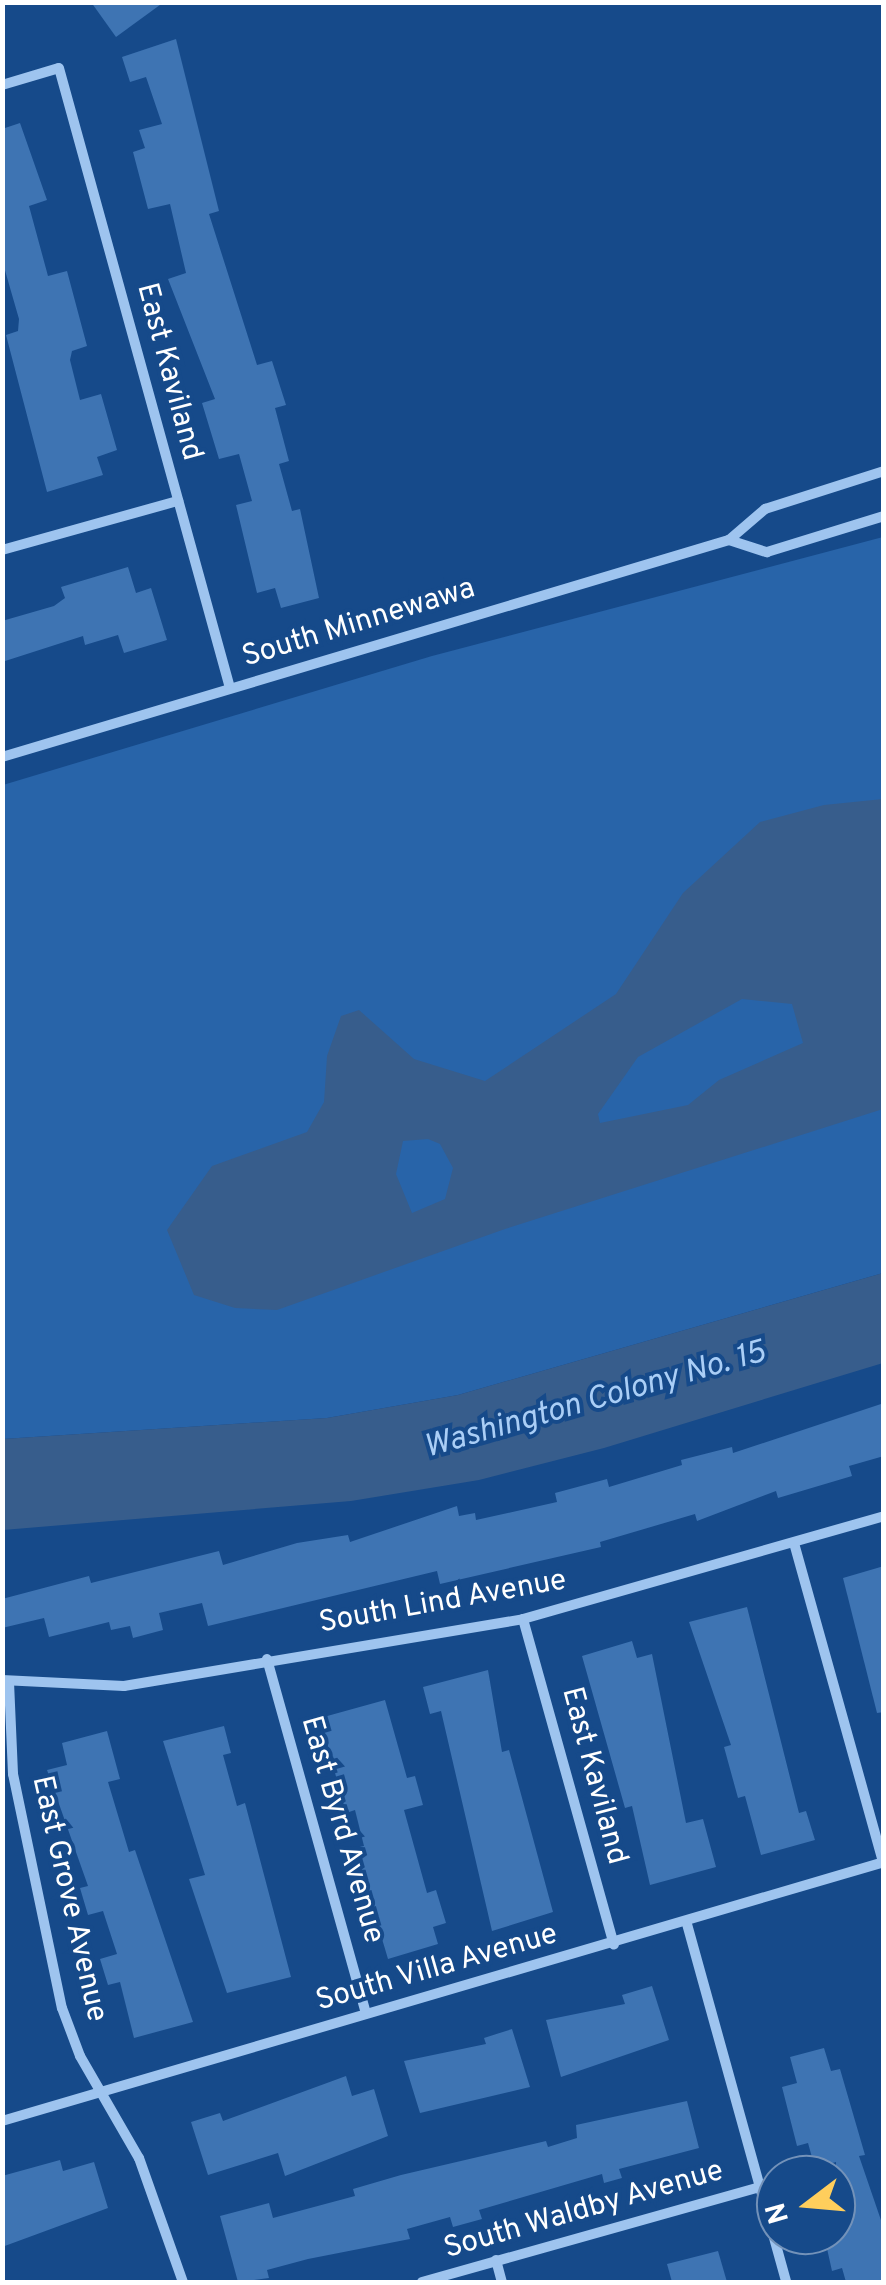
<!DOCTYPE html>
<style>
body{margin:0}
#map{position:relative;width:886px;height:2285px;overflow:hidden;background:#164a8a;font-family:Overpass,sans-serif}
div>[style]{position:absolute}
.green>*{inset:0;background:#2864a9}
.water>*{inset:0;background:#375d8c}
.building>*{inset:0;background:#3e74b3}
.street>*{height:10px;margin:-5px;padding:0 5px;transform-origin:5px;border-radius:5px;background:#9ec4ef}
span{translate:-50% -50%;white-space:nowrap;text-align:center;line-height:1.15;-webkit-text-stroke:8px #164a8a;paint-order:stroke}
.street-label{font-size:30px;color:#fff}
.water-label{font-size:32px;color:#aacef6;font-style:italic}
.frame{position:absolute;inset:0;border:5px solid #fff;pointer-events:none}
.north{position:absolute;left:756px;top:2155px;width:100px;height:100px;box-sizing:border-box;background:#164a8a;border:2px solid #7392b9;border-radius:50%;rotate:254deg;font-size:28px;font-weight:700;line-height:40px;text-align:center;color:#fff}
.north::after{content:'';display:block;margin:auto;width:35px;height:45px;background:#ffce5c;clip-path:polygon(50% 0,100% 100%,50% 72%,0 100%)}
</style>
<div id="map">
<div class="green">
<div style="clip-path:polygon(883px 537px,883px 1273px,458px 1395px,327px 1418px,3px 1439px,3px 785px,432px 656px)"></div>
</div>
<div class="water">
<div style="clip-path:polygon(evenodd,883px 799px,883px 1109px,505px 1229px,277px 1310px,235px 1308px,194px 1295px,167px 1230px,212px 1166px,307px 1132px,324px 1102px,327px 1056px,341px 1016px,359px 1010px,414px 1059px,485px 1081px,616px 994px,683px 893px,760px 822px,824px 805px,883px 799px,742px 999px,792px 1004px,803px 1043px,719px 1080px,688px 1105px,600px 1123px,598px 1114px,638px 1057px,742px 999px,883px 799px,428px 1139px,440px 1144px,453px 1168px,445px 1199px,412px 1213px,396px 1174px,403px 1141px,428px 1139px)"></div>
<div style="clip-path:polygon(883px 1273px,883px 1363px,604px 1448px,479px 1480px,351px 1501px,3px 1530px,3px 1439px,327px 1418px,458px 1395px)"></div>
</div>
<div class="building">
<div style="clip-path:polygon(91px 2px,164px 2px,116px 37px)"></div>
<div style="clip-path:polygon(176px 39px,219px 211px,209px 214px,257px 365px,272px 361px,286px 405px,275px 408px,289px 461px,279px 464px,292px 511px,300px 509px,319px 598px,281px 608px,275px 588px,257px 593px,236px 505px,252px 501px,239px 454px,219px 459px,202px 403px,215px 399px,168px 279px,186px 273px,170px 204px,148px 209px,133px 152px,145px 148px,139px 130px,162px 124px,146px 77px,130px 82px,122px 57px)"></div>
<div style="clip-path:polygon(20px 123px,47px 200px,29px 206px,48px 276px,67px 271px,87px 346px,72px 351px,70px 360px,80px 400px,101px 394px,117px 450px,97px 457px,103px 475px,47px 492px,6px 335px,18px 331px,19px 319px,2px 260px,2px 129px)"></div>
<div style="clip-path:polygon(128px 567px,136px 593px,151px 588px,167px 640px,124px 653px,118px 635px,85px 645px,83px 636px,2px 662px,2px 621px,54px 606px,65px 598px,61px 587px)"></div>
<div style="clip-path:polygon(884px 1403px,884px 1456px,849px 1466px,852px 1476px,778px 1498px,776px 1491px,697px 1521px,695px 1514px,600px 1542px,601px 1547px,440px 1584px,437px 1571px,208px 1626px,202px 1603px,159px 1613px,163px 1630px,133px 1638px,130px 1626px,111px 1630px,109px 1622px,49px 1637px,44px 1618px,2px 1628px,2px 1599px,89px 1576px,91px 1583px,219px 1551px,223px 1565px,297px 1543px,348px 1535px,350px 1542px,457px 1506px,459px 1516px,475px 1513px,476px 1520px,557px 1502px,555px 1493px,607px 1479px,609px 1487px,682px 1465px,681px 1460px,732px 1447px,733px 1453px)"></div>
<div style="clip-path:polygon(884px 1566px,884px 1712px,877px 1713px,843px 1578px)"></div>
<div style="clip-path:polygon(747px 1607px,799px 1813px,806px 1811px,815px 1840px,761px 1855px,745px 1796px,738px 1798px,724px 1747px,731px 1745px,689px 1622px)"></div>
<div style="clip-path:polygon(632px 1641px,637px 1658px,652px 1654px,686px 1823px,703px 1819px,716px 1867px,650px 1885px,632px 1806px,625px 1808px,582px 1656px)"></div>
<div style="clip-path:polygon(488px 1670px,502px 1752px,509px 1750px,553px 1912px,492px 1931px,441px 1711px,430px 1714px,423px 1687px)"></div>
<div style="clip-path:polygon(385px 1700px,407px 1778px,415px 1776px,423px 1805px,404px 1810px,427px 1893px,436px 1890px,446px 1923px,433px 1927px,438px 1944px,388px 1959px,355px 1848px,364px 1846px,355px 1810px,346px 1813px,320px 1718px)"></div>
<div style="clip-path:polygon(224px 1726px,231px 1753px,223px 1755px,237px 1806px,245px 1803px,291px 1977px,227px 1993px,189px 1879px,205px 1875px,163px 1741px)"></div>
<div style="clip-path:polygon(107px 1731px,120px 1779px,108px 1782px,129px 1852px,135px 1850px,193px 2022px,134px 2038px,120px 1982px,108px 1985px,100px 1959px,117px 1954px,103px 1911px,88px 1915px,80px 1888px,88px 1886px,47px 1770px,67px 1765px,62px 1743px)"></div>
<div style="clip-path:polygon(652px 1986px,669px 2040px,561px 2077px,546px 2020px,625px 2004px,622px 1995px)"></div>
<div style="clip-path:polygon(512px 2029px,530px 2087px,420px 2113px,404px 2061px,486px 2044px,484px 2038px)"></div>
<div style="clip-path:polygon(824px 2048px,831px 2071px,840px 2069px,865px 2155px,859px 2156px,884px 2229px,884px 2282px,846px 2282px,842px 2268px,832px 2271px,824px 2235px,836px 2235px,836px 2162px,815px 2168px,808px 2143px,797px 2146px,782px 2087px,797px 2083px,790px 2057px)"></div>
<div style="clip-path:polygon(346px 2076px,352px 2096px,374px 2089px,388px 2136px,285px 2176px,278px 2153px,208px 2175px,191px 2122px,220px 2113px,223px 2121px)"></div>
<div style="clip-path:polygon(687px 2101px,699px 2148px,619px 2169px,622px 2178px,604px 2183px,602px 2174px,479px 2210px,482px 2219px,453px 2227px,450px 2217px,407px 2229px,410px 2239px,308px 2259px,267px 2270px,269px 2278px,238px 2282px,220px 2216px,269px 2203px,273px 2218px,355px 2196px,353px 2189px,401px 2175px,546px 2141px,548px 2147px,577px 2138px,576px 2125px)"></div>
<div style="clip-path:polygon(60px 2160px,63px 2171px,94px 2162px,108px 2208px,2px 2247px,2px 2176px)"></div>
<div style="clip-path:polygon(718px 2251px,727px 2282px,672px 2282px,667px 2264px)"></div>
</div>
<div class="street">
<div style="left:2px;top:85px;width:59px;rotate:-16.6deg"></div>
<div style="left:59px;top:68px;width:643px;rotate:74.58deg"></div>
<div style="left:729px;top:540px;width:40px;rotate:18deg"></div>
<div style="left:767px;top:552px;width:122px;rotate:-17.1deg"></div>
<div style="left:2px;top:550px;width:183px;rotate:-15.6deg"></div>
<div style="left:2px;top:757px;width:759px;rotate:-16.62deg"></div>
<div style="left:729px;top:540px;width:48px;rotate:-40.7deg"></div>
<div style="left:765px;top:509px;width:125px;rotate:-17.7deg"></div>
<div style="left:794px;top:1543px;width:331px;rotate:74.4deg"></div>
<div style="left:523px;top:1619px;width:338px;rotate:74.4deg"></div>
<div style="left:267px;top:1659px;width:368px;rotate:74.4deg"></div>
<div style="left:2px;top:1680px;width:122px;rotate:2.8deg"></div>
<div style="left:124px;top:1686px;width:405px;rotate:-9.5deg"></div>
<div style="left:523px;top:1619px;width:375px;rotate:-15.9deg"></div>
<div style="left:9px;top:1682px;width:92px;rotate:87.5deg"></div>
<div style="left:13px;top:1774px;width:239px;rotate:78.2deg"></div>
<div style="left:62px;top:2008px;width:51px;rotate:69.4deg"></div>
<div style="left:80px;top:2056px;width:118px;rotate:60deg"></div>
<div style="left:139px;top:2158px;width:132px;rotate:70.5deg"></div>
<div style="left:687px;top:1924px;width:371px;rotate:74.5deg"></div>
<div style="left:2px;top:2121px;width:919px;rotate:-16.36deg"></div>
<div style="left:496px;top:2260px;width:23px;rotate:75deg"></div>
<div style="left:422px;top:2282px;width:352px;rotate:-15.7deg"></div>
</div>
<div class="street-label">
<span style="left:168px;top:372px;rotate:75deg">East Kaviland</span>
<span style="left:359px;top:624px;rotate:-17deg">South Minnewawa</span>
<span style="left:443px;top:1603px;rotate:-10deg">South Lind Avenue</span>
<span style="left:593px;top:1776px;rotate:75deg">East Kaviland</span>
<span style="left:341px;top:1830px;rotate:74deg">East Byrd Avenue</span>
<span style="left:68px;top:1899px;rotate:77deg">East Grove Avenue</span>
<span style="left:437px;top:1969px;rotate:-16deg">South Villa Avenue</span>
<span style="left:584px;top:2211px;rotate:-16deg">South Waldby Avenue</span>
</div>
<div class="water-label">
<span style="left:595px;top:1401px;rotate:-16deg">Washington Colony No. 15</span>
</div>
<div class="frame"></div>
<div class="north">N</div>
</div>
